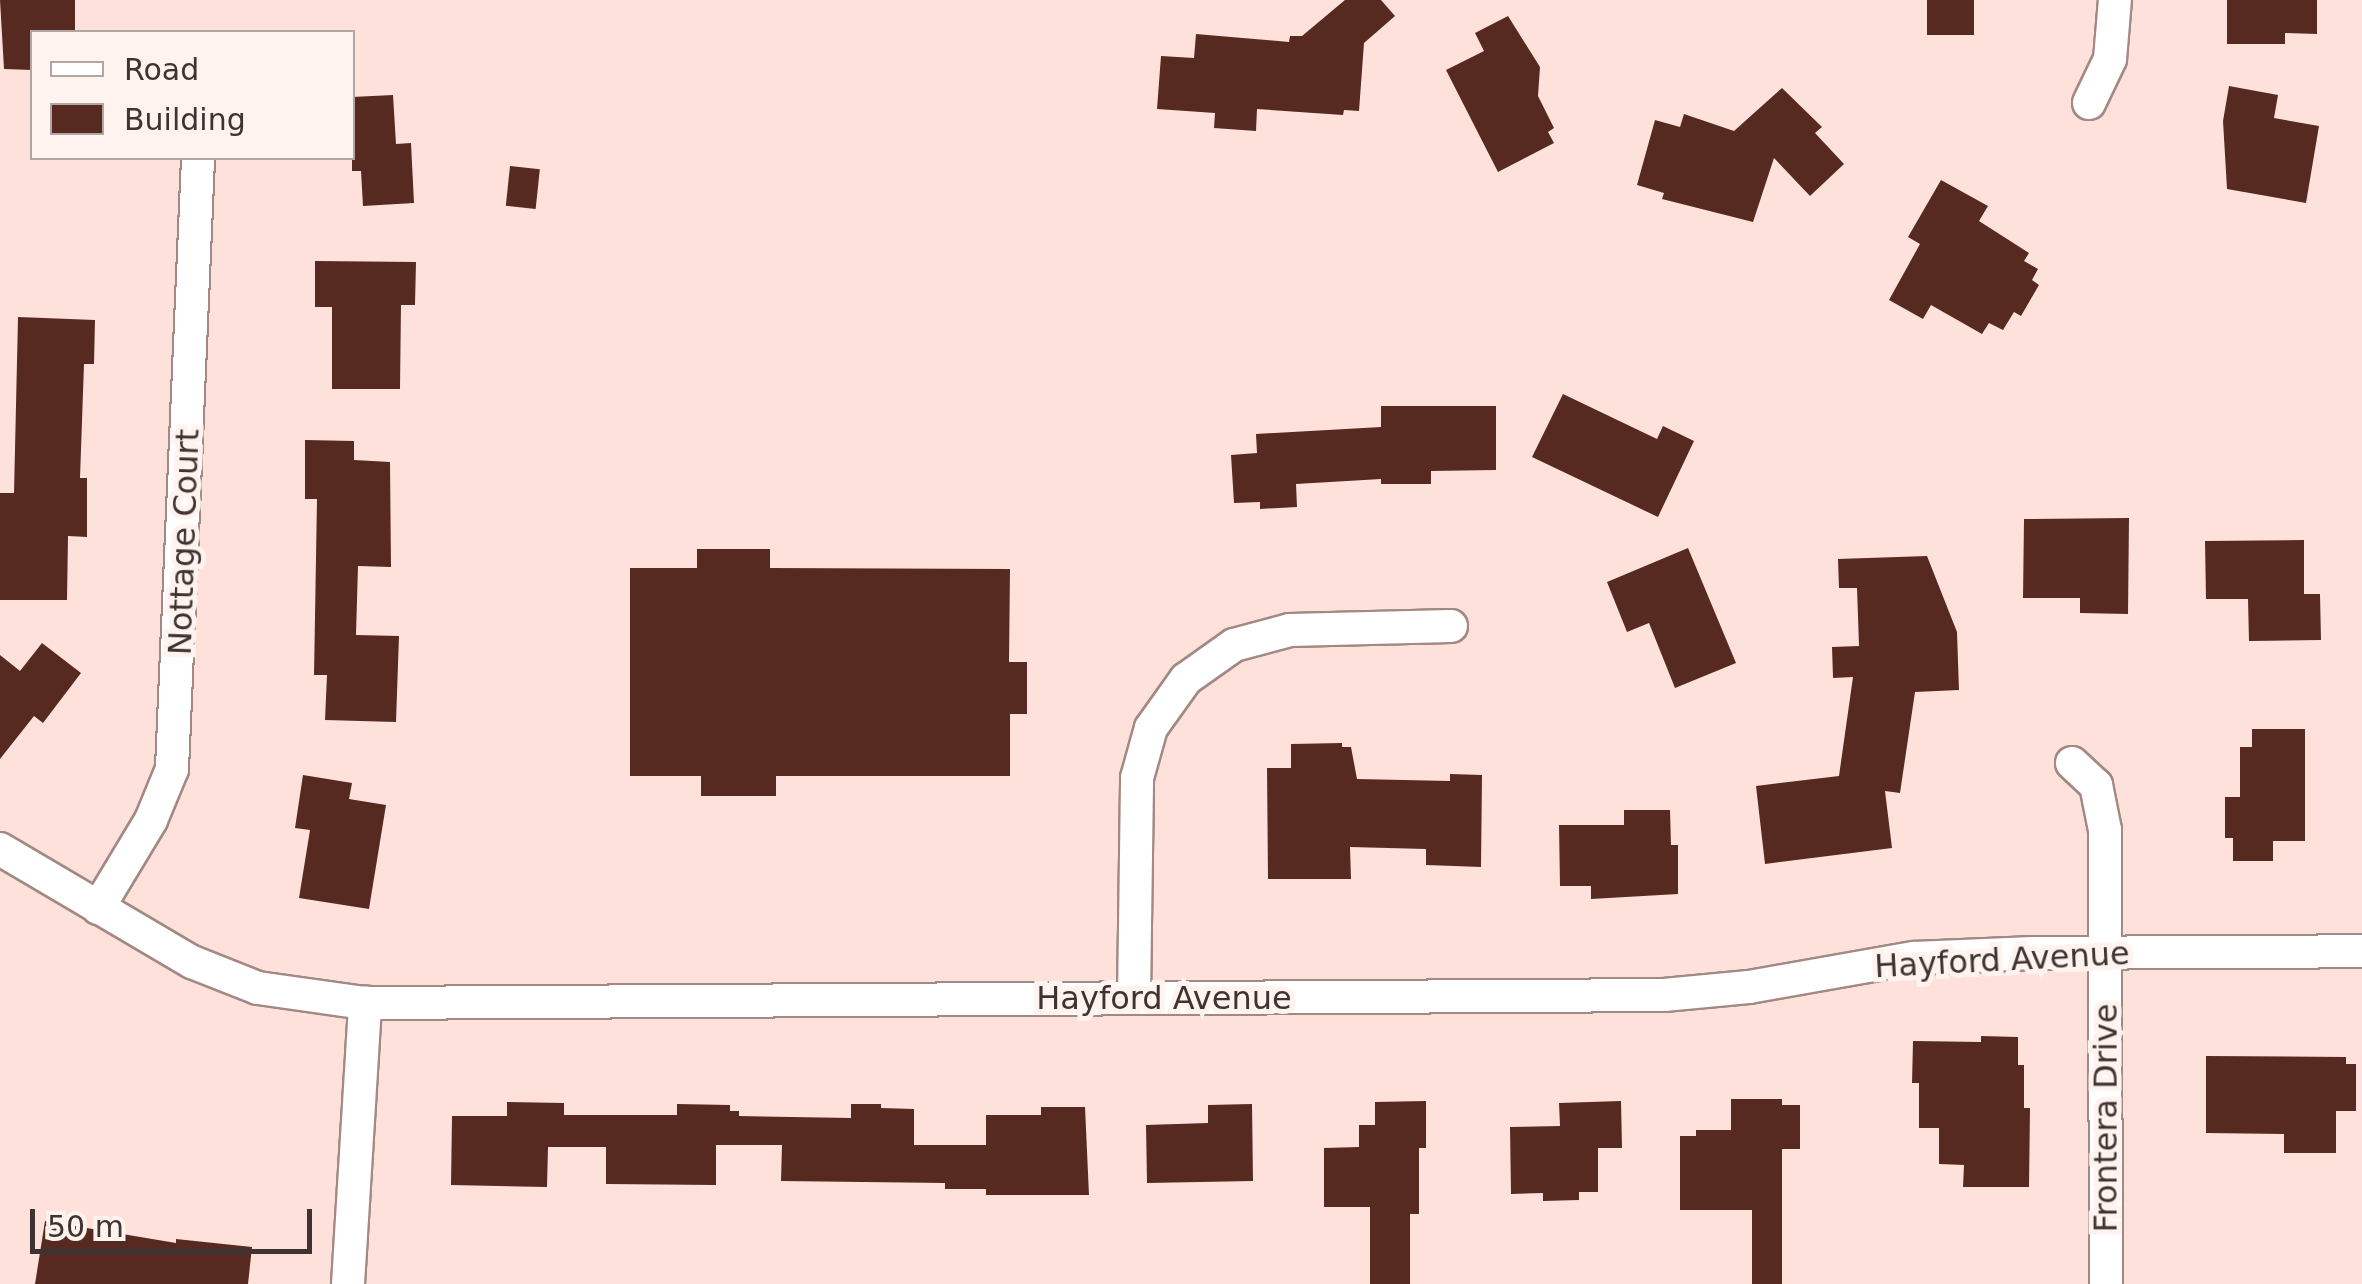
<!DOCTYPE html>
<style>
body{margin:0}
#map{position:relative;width:2362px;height:1284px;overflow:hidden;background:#ffe1db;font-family:"DejaVu Sans",sans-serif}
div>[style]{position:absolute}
.building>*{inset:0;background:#572a21;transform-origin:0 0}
.roads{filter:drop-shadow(2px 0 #a38983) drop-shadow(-2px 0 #a38983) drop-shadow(0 2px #a38983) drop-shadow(0 -2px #a38983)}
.street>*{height:32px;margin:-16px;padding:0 16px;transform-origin:16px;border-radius:16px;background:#fff}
span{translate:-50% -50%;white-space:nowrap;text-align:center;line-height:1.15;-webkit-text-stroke:10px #fff3f0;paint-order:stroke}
.street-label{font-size:32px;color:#3e3330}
.legend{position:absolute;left:30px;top:30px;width:325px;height:130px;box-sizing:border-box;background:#fff3f0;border:2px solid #b2a6a3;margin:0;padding:12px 18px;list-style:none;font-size:30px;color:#3e3330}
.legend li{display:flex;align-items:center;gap:20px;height:50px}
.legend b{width:50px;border:2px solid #b2a6a3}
.scale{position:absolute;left:30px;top:1209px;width:282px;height:45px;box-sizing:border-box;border:5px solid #3e3330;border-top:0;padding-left:12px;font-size:30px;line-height:35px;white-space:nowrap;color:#3e3330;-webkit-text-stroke:8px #fff3f0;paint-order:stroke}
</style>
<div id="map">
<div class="building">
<div style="clip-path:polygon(0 0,75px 0,75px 32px,32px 32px,32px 70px,4px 69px)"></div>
<div style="clip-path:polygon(1345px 0,1381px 0,1395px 16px,1364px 43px,1359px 111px,1344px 110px,1343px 115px,1257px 109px,1256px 131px,1214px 128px,1215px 113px,1157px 109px,1161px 56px,1194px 58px,1196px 34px,1289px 42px,1290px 36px,1302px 36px)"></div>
<div style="left:1927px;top:0;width:47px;height:35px"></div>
<div style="clip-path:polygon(2227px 0,2317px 0,2317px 34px,2285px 33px,2285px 44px,2227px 44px)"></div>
<div style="clip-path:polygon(1508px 16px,1540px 67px,1538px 96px,1554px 128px,1548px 132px,1554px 143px,1498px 172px,1446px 70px,1484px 51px,1475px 33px)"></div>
<div style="clip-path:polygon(2229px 86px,2278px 95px,2274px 118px,2319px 126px,2306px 203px,2227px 189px,2223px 121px)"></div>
<div style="clip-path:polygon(1782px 88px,1822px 127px,1815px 133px,1844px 164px,1810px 196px,1774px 158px,1753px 222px,1662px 199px,1664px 193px,1637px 185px,1655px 120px,1680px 127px,1684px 114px,1734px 131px)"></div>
<div style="clip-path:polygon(393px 95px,396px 144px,411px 143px,414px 203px,363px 206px,361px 171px,352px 171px,352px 97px)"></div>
<div style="left:510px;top:166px;width:30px;height:40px;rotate:6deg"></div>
<div style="clip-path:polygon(1941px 180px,1988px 206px,1979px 221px,2029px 253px,2024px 261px,2038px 269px,2032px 280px,2039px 285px,2021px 316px,2014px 312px,2003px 330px,1989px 323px,1982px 334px,1931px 305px,1923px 319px,1889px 300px,1920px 244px,1908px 237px)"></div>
<div style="clip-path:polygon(315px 261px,416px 262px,415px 305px,401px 305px,400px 389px,332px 389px,332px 307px,315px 307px)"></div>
<div style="clip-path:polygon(18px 317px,95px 320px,94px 364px,84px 364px,80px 478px,87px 478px,87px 537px,68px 536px,67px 600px,0 600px,0 493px,14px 493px)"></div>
<div style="clip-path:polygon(1563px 394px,1657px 439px,1663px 426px,1694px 441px,1658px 517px,1532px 457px)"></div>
<div style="clip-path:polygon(1381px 406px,1496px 406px,1496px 470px,1431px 471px,1431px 484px,1381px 484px,1381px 479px,1296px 484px,1297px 507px,1260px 509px,1260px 502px,1234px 503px,1231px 455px,1257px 453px,1256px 434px,1381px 427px)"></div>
<div style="clip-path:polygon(305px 440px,354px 441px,354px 460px,390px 462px,391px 567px,358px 566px,356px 635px,399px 636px,396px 722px,325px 720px,327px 675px,314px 675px,317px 499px,305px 499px)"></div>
<div style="clip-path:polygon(2129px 518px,2128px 614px,2080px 613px,2080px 598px,2023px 598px,2024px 519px)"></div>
<div style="clip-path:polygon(2304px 540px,2304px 594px,2320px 594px,2321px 640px,2249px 641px,2248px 599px,2206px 599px,2205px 541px)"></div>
<div style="clip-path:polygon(1688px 548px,1736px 663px,1675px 688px,1649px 623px,1627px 632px,1607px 582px)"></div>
<div style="clip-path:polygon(697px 549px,770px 549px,770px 568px,1010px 569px,1009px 662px,1027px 662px,1027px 714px,1010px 714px,1010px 776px,776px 776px,776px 796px,701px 796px,701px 776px,630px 776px,630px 568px,697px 568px)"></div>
<div style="clip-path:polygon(1927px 556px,1957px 632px,1959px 690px,1915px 692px,1900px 793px,1885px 791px,1892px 848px,1765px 864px,1756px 786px,1839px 776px,1853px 677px,1833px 678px,1832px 647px,1859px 646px,1857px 588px,1839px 588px,1838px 559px)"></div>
<div style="clip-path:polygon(42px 643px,81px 673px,43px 723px,34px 716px,0 759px,0 655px,20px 671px)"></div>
<div style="clip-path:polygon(2252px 729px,2305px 729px,2305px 841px,2273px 841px,2273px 861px,2233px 861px,2233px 838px,2225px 838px,2225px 797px,2240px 797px,2240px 747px,2252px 747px)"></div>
<div style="clip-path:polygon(1342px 743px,1342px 747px,1351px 747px,1357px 779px,1450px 781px,1450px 774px,1482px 775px,1481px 867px,1426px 865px,1426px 849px,1350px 847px,1351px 879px,1268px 879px,1267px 768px,1291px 768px,1291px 744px)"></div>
<div style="clip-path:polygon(303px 775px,352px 783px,349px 799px,386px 805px,369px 909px,299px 898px,310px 830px,295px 828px)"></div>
<div style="clip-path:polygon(1624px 810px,1670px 810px,1671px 845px,1678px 845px,1678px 894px,1591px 899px,1591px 886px,1560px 886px,1559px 825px,1624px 825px)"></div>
<div style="clip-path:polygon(1981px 1036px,2018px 1037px,2018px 1065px,2024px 1065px,2024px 1108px,2030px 1108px,2029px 1187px,1963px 1187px,1964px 1165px,1939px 1164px,1939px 1128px,1919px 1128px,1919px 1083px,1912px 1083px,1913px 1041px,1981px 1042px)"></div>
<div style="clip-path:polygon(2206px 1056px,2346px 1057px,2346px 1064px,2356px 1064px,2356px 1111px,2336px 1111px,2336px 1153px,2284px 1153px,2284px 1134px,2206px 1133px)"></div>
<div style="clip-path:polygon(1731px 1099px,1782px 1099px,1782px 1105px,1800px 1105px,1800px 1149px,1782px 1149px,1782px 1284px,1752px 1284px,1752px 1210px,1680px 1210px,1680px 1136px,1696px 1136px,1696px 1130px,1731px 1130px)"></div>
<div style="clip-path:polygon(1426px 1101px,1426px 1148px,1419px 1148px,1419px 1214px,1410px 1214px,1410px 1284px,1370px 1284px,1370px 1207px,1324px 1207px,1324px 1148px,1359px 1147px,1359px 1125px,1375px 1125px,1375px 1102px)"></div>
<div style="clip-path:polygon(1621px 1101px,1622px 1148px,1598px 1148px,1598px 1192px,1579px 1192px,1579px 1200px,1543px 1201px,1543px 1193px,1511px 1194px,1510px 1127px,1560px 1126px,1559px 1103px)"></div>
<div style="clip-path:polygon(507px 1102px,564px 1103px,564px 1115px,677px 1115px,677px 1104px,730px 1105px,730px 1111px,739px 1111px,739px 1116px,851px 1118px,851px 1104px,881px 1104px,881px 1108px,914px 1109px,914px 1145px,986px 1145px,986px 1115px,1041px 1115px,1041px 1107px,1085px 1107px,1089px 1195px,986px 1195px,986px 1189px,945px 1189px,945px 1183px,781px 1181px,782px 1145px,716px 1145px,716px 1185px,606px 1184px,606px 1147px,548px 1147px,547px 1187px,451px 1185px,452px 1116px,507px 1116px)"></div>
<div style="clip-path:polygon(1252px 1104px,1253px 1181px,1147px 1183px,1146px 1125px,1208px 1123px,1208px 1105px)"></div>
<div style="clip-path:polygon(45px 1221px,176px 1243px,176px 1239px,252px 1247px,248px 1284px,35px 1284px)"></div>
</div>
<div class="roads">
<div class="street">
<div style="left:2089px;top:103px;width:49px;rotate:-64.5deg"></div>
<div style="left:2110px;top:59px;width:59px;rotate:-85.2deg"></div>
<div style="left:2072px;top:763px;width:33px;rotate:43deg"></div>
<div style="left:2096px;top:785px;width:46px;rotate:78.7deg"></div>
<div style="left:2105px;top:830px;width:454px;rotate:89.9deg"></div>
<div style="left:0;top:849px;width:223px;rotate:30.5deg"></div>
<div style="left:192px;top:962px;width:71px;rotate:21.5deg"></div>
<div style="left:258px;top:988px;width:108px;rotate:8deg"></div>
<div style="left:365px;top:1003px;width:1299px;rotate:-0.35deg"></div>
<div style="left:1664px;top:995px;width:85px;rotate:-5.4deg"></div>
<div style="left:1749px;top:987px;width:168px;rotate:-10deg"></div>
<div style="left:1914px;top:958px;width:119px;rotate:-2.4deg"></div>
<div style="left:2033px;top:953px;width:329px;rotate:-0.3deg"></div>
<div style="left:98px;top:908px;width:103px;rotate:-58.9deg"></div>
<div style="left:151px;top:820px;width:55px;rotate:-67.6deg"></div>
<div style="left:172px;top:769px;width:612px;rotate:-87.56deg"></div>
<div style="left:1134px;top:998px;width:220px;rotate:-89.2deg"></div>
<div style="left:1137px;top:778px;width:52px;rotate:-74.4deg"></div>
<div style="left:1151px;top:728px;width:60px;rotate:-54.5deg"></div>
<div style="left:1186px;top:679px;width:59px;rotate:-35.3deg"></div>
<div style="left:1234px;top:645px;width:58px;rotate:-15deg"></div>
<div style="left:1290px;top:630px;width:161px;rotate:-1.4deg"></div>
<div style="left:348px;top:1284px;width:282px;rotate:-86.5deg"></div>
</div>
</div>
<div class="street-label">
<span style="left:184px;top:542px;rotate:-88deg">Nottage Court</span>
<span style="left:2002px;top:960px;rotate:-3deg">Hayford Avenue</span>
<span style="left:1164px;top:998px">Hayford Avenue</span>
<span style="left:2106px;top:1118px;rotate:-90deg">Frontera Drive</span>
</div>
<ul class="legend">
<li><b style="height:12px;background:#fff"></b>Road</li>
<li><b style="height:28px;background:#572a21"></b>Building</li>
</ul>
<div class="scale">50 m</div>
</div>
